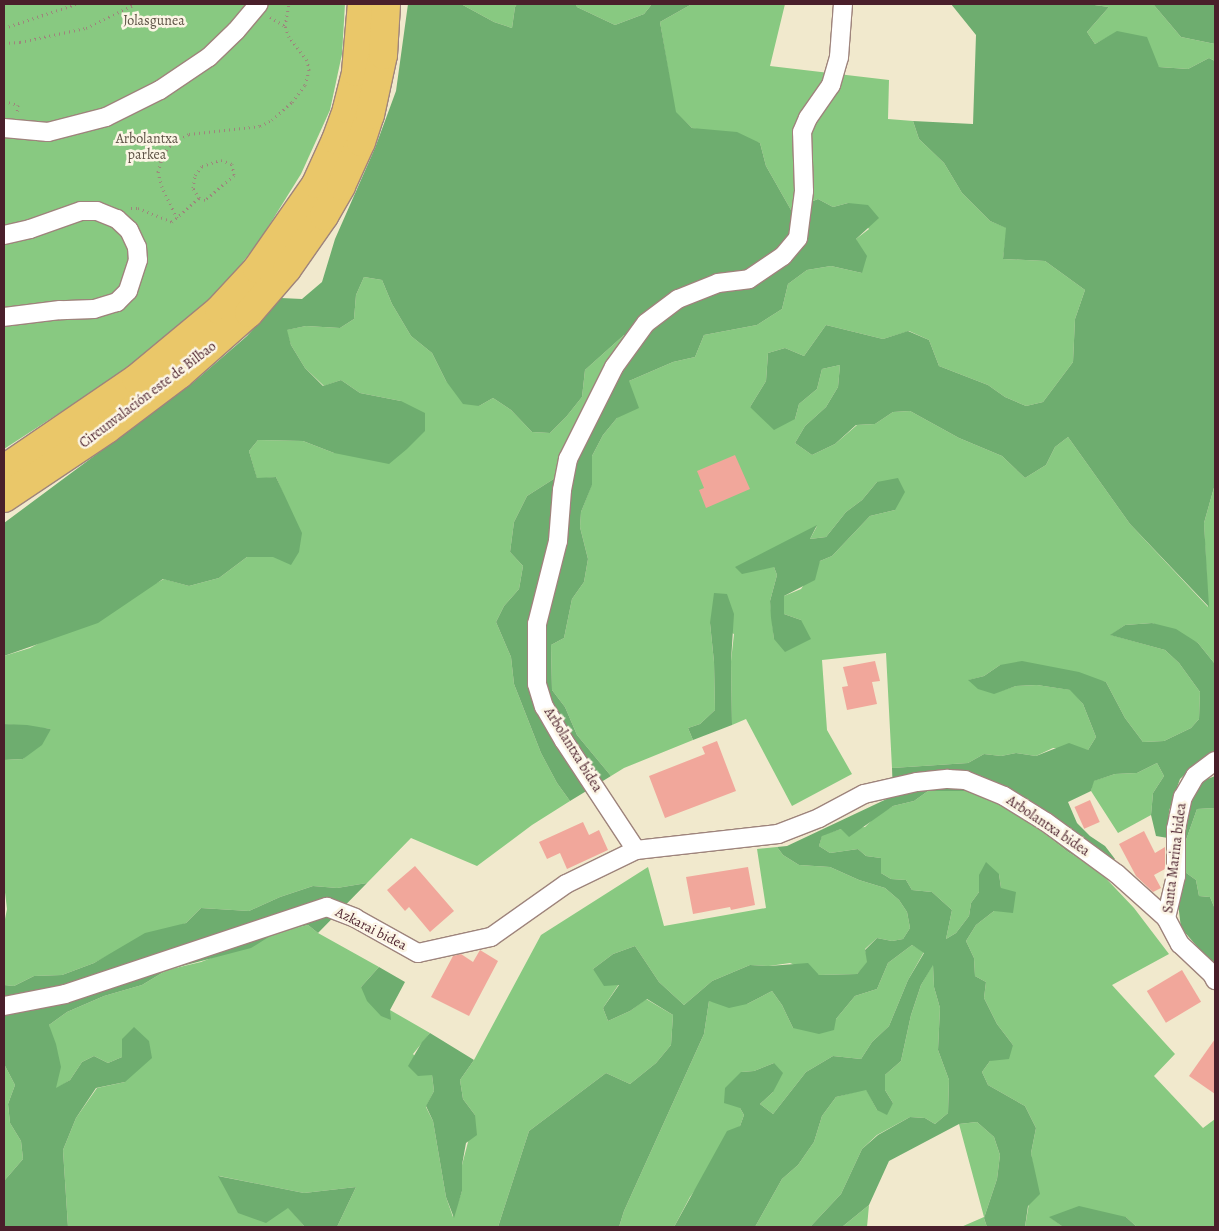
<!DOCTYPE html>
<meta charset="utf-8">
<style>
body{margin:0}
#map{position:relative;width:1219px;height:1231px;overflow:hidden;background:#f1e9cd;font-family:Alegreya,serif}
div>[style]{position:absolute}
.green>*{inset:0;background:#88c981}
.forest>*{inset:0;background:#6ead6f}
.building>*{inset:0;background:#f1a79b;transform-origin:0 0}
.path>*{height:3px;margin-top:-1.5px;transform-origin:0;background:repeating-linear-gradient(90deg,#9e847c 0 1px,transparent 0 5px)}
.roads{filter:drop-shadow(1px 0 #9e847c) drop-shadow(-1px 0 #9e847c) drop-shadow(0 1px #9e847c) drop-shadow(0 -1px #9e847c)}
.minor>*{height:18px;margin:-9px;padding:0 9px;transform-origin:9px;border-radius:9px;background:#fff}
.primary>*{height:28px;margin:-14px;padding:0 14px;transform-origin:14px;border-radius:14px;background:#eac769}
span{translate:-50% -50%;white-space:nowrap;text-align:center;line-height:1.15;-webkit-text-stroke:5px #fcf5e5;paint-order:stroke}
.park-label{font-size:14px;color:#5d5245}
.street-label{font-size:14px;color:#4a1f2b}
.frame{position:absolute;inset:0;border:5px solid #4a1f2b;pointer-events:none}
</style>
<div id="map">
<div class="green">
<div style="clip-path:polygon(4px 4px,345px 4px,342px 54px,330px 110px,301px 174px,260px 240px,224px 286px,155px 351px,4px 449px)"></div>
<div style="clip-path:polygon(461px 4px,517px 4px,515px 7px,512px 28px,494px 22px)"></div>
<div style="clip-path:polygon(576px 4px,652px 4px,644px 14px,615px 25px,577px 7px)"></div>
<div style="clip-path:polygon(evenodd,692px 4px,785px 4px,770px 66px,889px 80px,888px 119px,913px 121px,919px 139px,944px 163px,962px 193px,990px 221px,1007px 228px,1003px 259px,1045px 261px,1085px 290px,1075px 319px,1073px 362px,1043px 402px,1026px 406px,1005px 397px,988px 385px,939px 366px,929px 340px,909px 331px,883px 339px,826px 325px,804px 356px,785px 348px,768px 353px,766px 381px,750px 407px,795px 419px,799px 404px,817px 389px,822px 369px,840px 365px,838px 387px,826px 407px,805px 426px,795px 443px,812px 455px,835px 444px,857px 425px,875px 424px,893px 412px,910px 411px,959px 438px,1002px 456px,1025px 478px,1046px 465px,1055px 447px,1068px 437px,1130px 524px,1208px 607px,1204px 523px,1215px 484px,1215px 664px,1198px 643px,1152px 623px,1125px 625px,1111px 635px,1165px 650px,1179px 663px,1200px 692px,1199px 719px,1191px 728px,1164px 741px,1143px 742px,1125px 718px,1106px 682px,1000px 665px,984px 676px,969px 680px,994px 693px,1016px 686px,1037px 685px,1071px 690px,1083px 704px,1096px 737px,1088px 750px,1053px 748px,1036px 756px,1016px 753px,1001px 756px,984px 754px,968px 763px,892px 768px,886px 653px,822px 660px,827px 730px,852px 774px,792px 806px,746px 719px,732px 725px,731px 661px,734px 634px,710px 623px,714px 662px,715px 710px,700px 724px,688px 728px,693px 740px,624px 768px,611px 776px,577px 735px,565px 707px,552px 690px,551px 645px,564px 638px,572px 599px,584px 582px,588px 559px,580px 527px,581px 512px,592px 484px,592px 456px,603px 435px,617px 418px,629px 381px,673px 362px,695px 357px,704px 335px,757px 325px,782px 309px,788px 284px,807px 270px,831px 266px,862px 273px,856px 239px,869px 229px,848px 203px,833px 207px,818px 199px,791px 210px,766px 166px,760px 143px,692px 128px,675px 112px,660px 22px,692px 4px,877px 482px,895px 510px,870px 516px,832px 556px,820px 561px,801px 589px,784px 596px,784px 614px,801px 620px,774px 639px,770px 601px,777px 575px,774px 567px,817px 526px,810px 539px,826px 537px,846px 512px,862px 500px,877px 482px)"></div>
<div style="clip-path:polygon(1087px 4px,1153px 4px,1181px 37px,1215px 44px,1215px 61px,1209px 58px,1188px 69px,1159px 67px,1117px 32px,1095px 44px,1087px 32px,1109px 7px)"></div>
<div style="clip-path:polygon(364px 277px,382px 280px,392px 304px,411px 336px,432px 353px,446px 381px,479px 406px,493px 398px,511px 410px,532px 432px,550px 433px,566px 417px,582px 397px,585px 370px,624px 335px,641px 339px,574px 466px,527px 496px,514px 522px,510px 552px,523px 566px,519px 589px,504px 606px,496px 622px,511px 657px,514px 684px,541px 753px,557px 783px,570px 801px,532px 825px,477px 866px,411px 838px,367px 883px,337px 888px,313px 886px,280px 897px,249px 911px,201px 908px,186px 923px,120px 949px,94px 963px,62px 975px,34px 976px,14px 986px,4px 985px,4px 924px,7px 909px,4px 884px,4px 760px,23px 759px,51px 729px,4px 724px,4px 656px,30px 648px,164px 579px,189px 586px,219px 578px,247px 557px,273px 557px,288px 505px,276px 477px,257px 479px,249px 451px,258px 440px,303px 441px,334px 453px,401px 401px,360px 393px,341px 380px,324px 386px,305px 368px,291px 345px,286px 330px,306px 326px,340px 328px,354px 319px,356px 295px)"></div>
<div style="clip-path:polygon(1157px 763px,1164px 776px,1153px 793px,1151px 815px,1118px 833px,1091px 791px,1093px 781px,1115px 774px,1137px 773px)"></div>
<div style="clip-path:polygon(928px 791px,969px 791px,995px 801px,1030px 822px,1068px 852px,1098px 870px,1134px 908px,1169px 954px,1112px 985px,1175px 1054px,1154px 1076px,1203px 1128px,1215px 1119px,1215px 1227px,1137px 1227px,1126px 1217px,1050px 1217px,1063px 1227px,1025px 1227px,1034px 1173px,1031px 1153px,1036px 1128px,1025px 1106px,988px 1085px,982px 1072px,990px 1061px,1013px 1045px,997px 1024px,984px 998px,986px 982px,975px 976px,974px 958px,966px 941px,976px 925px,994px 911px,1001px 888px,999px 874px,979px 875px,979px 892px,971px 903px,969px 916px,956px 933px,946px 939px,952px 910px,932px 892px,912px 890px,906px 880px,891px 879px,881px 873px,881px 858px,866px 856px,858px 849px,830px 853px,819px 846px,822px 835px,841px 829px,865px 827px,876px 816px,893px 806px,914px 801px)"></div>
<div style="clip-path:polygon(1215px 808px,1215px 909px,1210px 897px,1199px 896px,1196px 880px,1185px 872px,1186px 840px,1197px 809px)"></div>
<div style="clip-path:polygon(777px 847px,783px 855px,799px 865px,830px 867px,859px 880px,885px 888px,899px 900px,907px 912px,910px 928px,903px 939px,892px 941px,877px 938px,865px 949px,868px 962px,857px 974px,819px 975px,790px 963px,769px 966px,750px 965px,712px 981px,684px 1005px,659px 982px,635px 946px,613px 954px,593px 969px,619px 984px,603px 1008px,608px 1021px,630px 1011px,646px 999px,673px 1015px,671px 1045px,656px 1063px,630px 1084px,606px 1073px,529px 1131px,498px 1227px,337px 1227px,356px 1187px,304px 1193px,219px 1176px,239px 1213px,288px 1207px,305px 1227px,68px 1227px,63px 1150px,76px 1118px,97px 1088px,125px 1082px,122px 1040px,122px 1057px,108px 1063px,94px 1056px,82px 1062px,70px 1080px,56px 1089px,49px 1025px,67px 1012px,104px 996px,142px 985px,167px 970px,201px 962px,275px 933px,308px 925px,318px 933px,379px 967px,361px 987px,390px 1010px,430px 1033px,413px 1054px,432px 1075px,434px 1091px,426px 1107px,433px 1121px,446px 1197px,453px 1217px,462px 1191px,462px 1165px,475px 1115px,463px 1099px,460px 1080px,474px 1060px,541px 935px,648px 867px,664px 926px,766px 908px,757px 849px)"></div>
<div style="clip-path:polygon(912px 945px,924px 952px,908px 980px,889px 1026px,872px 1042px,861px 1059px,833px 1056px,806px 1072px,773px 1114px,760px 1104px,773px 1092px,774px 1063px,754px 1071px,741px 1072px,740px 1108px,744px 1115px,740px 1126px,690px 1197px,674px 1227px,619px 1227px,624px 1211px,704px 1034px,709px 1001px,747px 1004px,772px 991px,782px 1005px,793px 1028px,836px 1019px,855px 996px,877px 989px,888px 963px)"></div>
<div style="clip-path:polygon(933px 964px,934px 987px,940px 1008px,938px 1050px,949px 1080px,948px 1113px,935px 1124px,925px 1118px,910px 1117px,877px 1135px,862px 1149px,841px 1194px,810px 1227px,755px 1227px,782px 1179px,798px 1165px,814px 1142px,822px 1116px,836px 1097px,866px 1089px,877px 1110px,893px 1103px,885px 1090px,885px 1075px,901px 1061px,911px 1015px,921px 985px)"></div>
<div style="clip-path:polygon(4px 1064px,15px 1085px,8px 1104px,10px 1123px,21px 1141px,23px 1159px,4px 1181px)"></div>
<div style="clip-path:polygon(977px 1122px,994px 1137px,1000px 1155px,997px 1179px,984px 1218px,987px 1227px,961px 1227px,984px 1217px,959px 1124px)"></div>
<div style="clip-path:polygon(869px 1205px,867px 1227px,842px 1227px)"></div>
</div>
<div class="forest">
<div style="clip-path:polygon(408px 4px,461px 4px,494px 22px,512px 28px,515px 7px,517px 4px,576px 4px,577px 7px,615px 25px,644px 14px,652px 4px,692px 4px,660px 22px,676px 112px,692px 128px,737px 132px,760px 143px,766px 166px,791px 210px,818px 199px,833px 207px,848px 203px,868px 205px,879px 218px,856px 239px,867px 256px,862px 273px,831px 266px,807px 270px,788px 284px,782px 309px,757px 325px,704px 335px,695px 357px,673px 362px,629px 381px,639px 408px,617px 418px,603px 435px,592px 456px,592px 485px,581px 512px,580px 527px,588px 559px,584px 582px,572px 599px,564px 638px,551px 645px,552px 690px,565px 707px,577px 735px,611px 776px,570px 801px,557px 783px,541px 753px,514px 684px,511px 657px,496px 622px,504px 606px,519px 589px,523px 566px,510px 552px,514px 522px,527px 496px,574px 466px,624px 364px,640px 339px,624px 335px,585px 370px,582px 397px,566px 417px,550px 433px,532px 432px,511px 410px,493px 398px,479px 406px,463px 404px,446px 381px,432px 353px,411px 336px,392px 304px,382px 280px,364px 277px,356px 295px,354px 319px,340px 328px,306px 326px,287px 330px,291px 345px,305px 368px,323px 386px,341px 380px,360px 393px,401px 401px,425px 413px,425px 431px,407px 449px,389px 464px,334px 453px,303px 441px,258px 440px,249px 451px,257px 478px,276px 477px,302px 533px,299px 552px,291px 565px,273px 557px,247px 557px,219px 578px,189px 586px,163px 579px,98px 623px,4px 656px,4px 523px,195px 381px,247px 336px,281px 298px,302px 299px,322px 282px,335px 239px,375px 148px,396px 91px)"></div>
<div style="clip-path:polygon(951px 4px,1087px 4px,1109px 7px,1087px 32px,1095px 44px,1117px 31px,1147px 37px,1159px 67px,1188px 69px,1209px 58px,1215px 61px,1215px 484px,1204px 523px,1209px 607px,1130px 524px,1068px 437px,1055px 447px,1046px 465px,1025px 478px,1002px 456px,959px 438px,910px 411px,893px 412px,875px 424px,856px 425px,835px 444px,812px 455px,795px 443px,805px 426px,826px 407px,838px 387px,840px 365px,822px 369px,817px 389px,799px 404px,795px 419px,774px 430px,750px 407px,766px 381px,768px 353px,785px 348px,804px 356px,826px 325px,883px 339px,908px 331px,929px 340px,939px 366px,988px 385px,1005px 397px,1026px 406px,1043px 402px,1073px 362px,1075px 319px,1085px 290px,1045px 261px,1003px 259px,1006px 228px,990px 221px,962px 193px,944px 163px,919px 139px,913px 121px,973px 124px,976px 35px)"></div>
<div style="clip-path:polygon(1153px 4px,1215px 4px,1215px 44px,1181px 37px)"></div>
<div style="clip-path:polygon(898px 478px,905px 492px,895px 510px,870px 516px,832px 556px,820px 561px,815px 580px,784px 596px,784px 614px,801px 620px,811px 639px,785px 652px,774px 639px,771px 618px,770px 601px,777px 575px,774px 567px,742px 574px,735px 567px,817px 525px,810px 539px,826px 537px,846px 512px,862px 500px,877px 482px)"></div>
<div style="clip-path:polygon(714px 593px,727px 594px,734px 614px,731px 661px,732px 725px,693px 740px,688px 728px,700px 724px,715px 710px,714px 662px,710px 623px)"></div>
<div style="clip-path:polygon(1152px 623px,1176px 629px,1198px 643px,1215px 664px,1215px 753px,1195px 765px,1180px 779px,1169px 811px,1168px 838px,1156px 836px,1151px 815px,1153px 793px,1164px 776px,1157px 763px,1137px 773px,1115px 774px,1094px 781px,1091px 791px,1068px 802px,1077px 823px,1090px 836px,1105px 846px,1115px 859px,1098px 870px,1068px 852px,1030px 822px,996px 801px,969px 791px,928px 791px,914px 801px,893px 806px,849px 837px,841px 829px,822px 836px,819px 846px,830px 853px,858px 849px,866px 856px,881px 858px,881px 873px,891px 879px,906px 880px,912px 890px,932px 892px,952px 910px,946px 939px,956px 933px,969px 916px,971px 903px,979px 892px,979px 875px,986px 862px,999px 874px,1001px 888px,1016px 892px,1013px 913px,994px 911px,976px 925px,966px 941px,974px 958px,975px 976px,986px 982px,984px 998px,997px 1024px,1013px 1045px,1009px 1059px,990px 1061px,982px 1072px,988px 1085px,1025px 1106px,1036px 1128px,1031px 1153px,1040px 1194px,1028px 1206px,1025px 1227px,987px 1227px,984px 1218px,997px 1179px,1000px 1155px,994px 1137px,977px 1122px,959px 1124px,889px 1161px,869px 1205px,842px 1227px,810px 1227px,841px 1194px,862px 1149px,878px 1135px,910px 1117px,925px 1118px,935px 1124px,948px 1113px,949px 1080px,938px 1050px,940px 1008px,934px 987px,933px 965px,921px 985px,911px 1015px,901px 1061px,885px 1075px,885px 1090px,893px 1103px,887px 1115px,877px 1110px,866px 1090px,836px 1097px,822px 1116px,814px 1142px,798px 1165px,782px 1179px,755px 1227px,674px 1227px,727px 1131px,740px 1126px,744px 1115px,740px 1108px,724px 1103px,725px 1088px,741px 1072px,754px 1071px,774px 1063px,783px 1073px,773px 1092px,760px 1104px,773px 1114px,806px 1072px,833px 1056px,861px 1059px,872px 1042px,889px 1026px,908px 980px,924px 953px,912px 945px,888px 963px,877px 989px,855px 996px,836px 1019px,834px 1030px,819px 1034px,793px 1028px,782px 1005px,772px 991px,747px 1004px,729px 1008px,709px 1001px,704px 1034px,624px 1211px,619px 1227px,498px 1227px,529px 1131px,606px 1073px,630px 1084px,656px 1063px,671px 1045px,673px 1015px,647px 999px,630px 1011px,608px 1021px,603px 1008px,619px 985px,604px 986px,593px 969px,613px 954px,635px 946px,659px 982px,684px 1005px,712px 981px,750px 965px,769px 966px,808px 963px,819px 975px,857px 974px,867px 962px,865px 950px,877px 938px,892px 941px,903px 939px,910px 928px,907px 912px,899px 900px,885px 888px,859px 880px,830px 867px,799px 865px,783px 855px,777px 847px,787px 846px,893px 796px,892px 768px,968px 763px,984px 754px,1001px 756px,1016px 753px,1036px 756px,1069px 743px,1088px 750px,1096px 737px,1083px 704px,1070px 690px,1037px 685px,1016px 686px,994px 694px,978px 689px,968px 680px,984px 676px,1000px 665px,1022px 661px,1079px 672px,1106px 682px,1125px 718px,1143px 742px,1164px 741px,1191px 728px,1199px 719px,1200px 692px,1179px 663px,1165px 650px,1110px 635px,1125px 625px)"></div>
<div style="clip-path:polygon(4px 724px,27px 725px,51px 729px,42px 745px,23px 759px,4px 760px)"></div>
<div style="clip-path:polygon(1215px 776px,1215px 808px,1197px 809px,1186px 840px,1185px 814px,1194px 791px,1205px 780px)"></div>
<div style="clip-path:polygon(1185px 872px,1196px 880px,1199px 896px,1210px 897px,1215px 909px,1215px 967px,1181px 928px,1178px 903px)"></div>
<div style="clip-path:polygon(367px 883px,318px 933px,308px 925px,275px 933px,251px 948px,167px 970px,142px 985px,104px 996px,67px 1012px,49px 1025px,56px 1044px,61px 1067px,56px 1088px,70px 1080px,82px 1062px,94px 1056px,108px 1063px,122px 1057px,122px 1039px,134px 1027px,149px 1041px,152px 1058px,125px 1082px,96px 1088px,76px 1118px,63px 1150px,68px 1227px,4px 1227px,4px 1181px,23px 1159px,21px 1141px,10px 1123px,8px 1104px,15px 1085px,4px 1064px,4px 985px,14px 986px,34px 976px,62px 975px,94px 963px,145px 933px,186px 923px,201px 908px,249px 911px,280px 897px,313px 886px,337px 888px)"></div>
<div style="clip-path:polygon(379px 967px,405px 982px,390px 1010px,391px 1020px,381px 1016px,367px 1001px,361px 987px)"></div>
<div style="clip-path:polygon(430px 1033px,474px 1060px,460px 1080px,463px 1099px,475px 1115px,477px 1135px,466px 1143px,462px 1165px,462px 1191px,454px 1218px,446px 1197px,433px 1121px,426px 1106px,434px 1091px,432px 1075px,418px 1076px,408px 1066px,422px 1042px)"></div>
<div style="clip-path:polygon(218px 1176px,304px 1193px,356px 1187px,337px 1227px,305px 1227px,288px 1208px,266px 1223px,238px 1213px)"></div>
<div style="clip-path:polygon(1079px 1206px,1126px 1217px,1137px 1227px,1063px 1227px,1049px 1217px)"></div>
</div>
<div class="building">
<div style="clip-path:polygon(735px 455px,750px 489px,706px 508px,699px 490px,704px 488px,697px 471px)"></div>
<div style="clip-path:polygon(875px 661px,880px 681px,872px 682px,877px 704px,847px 710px,842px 687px,848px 686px,843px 667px)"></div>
<div style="clip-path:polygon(717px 741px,736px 791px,665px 818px,649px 776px,705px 754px,702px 747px)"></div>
<div style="left:1090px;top:800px;width:24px;height:17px;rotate:66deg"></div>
<div style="clip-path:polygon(583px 822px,589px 835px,599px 830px,608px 850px,567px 869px,560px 853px,547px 859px,539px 842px)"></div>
<div style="clip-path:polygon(1144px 831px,1155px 853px,1165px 847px,1165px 869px,1154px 875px,1161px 888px,1153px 892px,1136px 876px,1119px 844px)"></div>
<div style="clip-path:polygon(415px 866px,454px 911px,430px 932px,409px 907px,405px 911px,387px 890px)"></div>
<div style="clip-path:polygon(748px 867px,755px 905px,731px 910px,730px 907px,693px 914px,686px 877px)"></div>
<div style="clip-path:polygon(480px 950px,498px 961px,469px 1016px,431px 997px,453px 956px,461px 954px,473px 962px)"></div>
<div style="left:1182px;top:970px;width:37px;height:41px;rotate:59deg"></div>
<div style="clip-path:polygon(1215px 1039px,1215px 1094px,1189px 1076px)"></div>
</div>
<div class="path">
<div style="left:270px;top:17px;width:17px;rotate:31deg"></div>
<div style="left:4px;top:28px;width:76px;rotate:-18.4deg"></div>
<div style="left:4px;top:43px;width:16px;rotate:-4deg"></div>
<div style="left:20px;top:42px;width:67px;rotate:-12deg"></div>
<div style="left:86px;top:28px;width:55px;rotate:-26.1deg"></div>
<div style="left:4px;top:101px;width:15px;rotate:16deg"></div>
<div style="left:18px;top:105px;width:8px;rotate:97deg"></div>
<div style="left:131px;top:208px;width:7px"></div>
<div style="left:138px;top:208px;width:37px;rotate:22deg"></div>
<div style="left:172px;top:222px;width:36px;rotate:-42deg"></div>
<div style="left:199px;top:198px;width:12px;rotate:-121deg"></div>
<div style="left:193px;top:188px;width:13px;rotate:-81deg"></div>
<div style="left:195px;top:175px;width:11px;rotate:-52deg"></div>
<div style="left:202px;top:166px;width:20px;rotate:-18deg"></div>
<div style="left:221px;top:160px;width:12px;rotate:20deg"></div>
<div style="left:232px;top:164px;width:11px;rotate:80deg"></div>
<div style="left:234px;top:175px;width:38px;rotate:139deg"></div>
<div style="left:205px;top:200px;width:6px;rotate:-162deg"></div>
<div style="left:177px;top:218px;width:34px;rotate:-116deg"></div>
<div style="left:162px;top:187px;width:16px;rotate:-105deg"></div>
<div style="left:158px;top:172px;width:19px;rotate:-74deg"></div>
<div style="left:163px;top:154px;width:17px;rotate:-50deg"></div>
<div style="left:174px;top:141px;width:17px;rotate:-25deg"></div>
<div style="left:189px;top:134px;width:71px;rotate:-6.4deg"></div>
<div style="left:260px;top:126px;width:13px;rotate:-27deg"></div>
<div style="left:272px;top:120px;width:27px;rotate:-42deg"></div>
<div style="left:292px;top:102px;width:21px;rotate:-53deg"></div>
<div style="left:305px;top:85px;width:16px;rotate:-75deg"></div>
<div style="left:309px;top:70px;width:10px;rotate:-101deg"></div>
<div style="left:307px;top:60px;width:29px;rotate:-128deg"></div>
<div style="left:289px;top:37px;width:12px;rotate:-110deg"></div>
<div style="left:285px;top:26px;width:22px;rotate:-80deg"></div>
</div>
<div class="roads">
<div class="minor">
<div style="left:4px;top:128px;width:44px;rotate:5.2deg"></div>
<div style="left:48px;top:132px;width:60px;rotate:-14.5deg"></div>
<div style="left:106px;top:117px;width:60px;rotate:-26.6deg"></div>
<div style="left:160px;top:90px;width:59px;rotate:-34deg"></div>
<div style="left:209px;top:57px;width:37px;rotate:-44deg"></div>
<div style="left:236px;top:31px;width:35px;rotate:-50deg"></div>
<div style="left:4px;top:235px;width:27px;rotate:-13deg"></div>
<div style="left:30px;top:229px;width:54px;rotate:-19.4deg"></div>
<div style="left:81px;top:211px;width:16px"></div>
<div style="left:97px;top:211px;width:22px;rotate:22deg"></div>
<div style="left:117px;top:219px;width:16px;rotate:43deg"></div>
<div style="left:129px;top:230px;width:19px;rotate:65deg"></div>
<div style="left:137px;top:247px;width:13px;rotate:86deg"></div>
<div style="left:138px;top:260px;width:33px;rotate:108deg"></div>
<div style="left:128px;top:291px;width:16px;rotate:135deg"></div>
<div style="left:117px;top:302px;width:24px;rotate:163deg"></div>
<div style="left:94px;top:309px;width:34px;rotate:178deg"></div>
<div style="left:60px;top:310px;width:56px;rotate:172.9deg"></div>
<div style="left:636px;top:850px;width:131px;rotate:-123.4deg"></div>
<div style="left:564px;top:741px;width:39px;rotate:-120deg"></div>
<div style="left:544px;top:707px;width:24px;rotate:-107deg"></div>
<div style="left:537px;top:684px;width:60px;rotate:-90deg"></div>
<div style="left:537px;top:624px;width:86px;rotate:-75.8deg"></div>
<div style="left:558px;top:541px;width:51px;rotate:-85.5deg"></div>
<div style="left:562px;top:490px;width:32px;rotate:-79deg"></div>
<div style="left:568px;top:459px;width:103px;rotate:-63.4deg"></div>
<div style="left:614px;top:367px;width:54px;rotate:-54deg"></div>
<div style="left:646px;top:323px;width:40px;rotate:-37deg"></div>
<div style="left:678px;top:299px;width:43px;rotate:-21.8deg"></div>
<div style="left:718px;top:283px;width:31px;rotate:-7deg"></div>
<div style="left:749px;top:279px;width:41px;rotate:-34.1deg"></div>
<div style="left:783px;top:256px;width:23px;rotate:-50deg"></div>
<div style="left:798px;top:238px;width:47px;rotate:-82.7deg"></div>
<div style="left:804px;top:191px;width:59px;rotate:-91.9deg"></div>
<div style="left:802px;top:132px;width:15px;rotate:-67deg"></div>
<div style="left:808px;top:118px;width:40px;rotate:-55.1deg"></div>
<div style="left:831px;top:85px;width:29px;rotate:-74deg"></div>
<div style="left:839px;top:57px;width:53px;rotate:-85.7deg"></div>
<div style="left:1166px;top:918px;width:43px;rotate:-76.6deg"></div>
<div style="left:1176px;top:876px;width:47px;rotate:-90deg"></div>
<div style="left:1176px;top:829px;width:33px;rotate:-78deg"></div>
<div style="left:1183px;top:797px;width:24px;rotate:-60deg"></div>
<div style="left:1195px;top:776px;width:25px;rotate:-37deg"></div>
<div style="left:4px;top:1006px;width:62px;rotate:-11.1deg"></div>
<div style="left:65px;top:994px;width:276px;rotate:-18.4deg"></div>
<div style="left:327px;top:907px;width:30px;rotate:21deg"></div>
<div style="left:355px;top:918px;width:72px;rotate:29.1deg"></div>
<div style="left:418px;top:953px;width:75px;rotate:-12.4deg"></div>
<div style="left:491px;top:937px;width:92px;rotate:-35.2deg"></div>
<div style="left:566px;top:884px;width:78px;rotate:-25.9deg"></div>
<div style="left:636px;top:850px;width:143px;rotate:-6.4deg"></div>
<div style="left:778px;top:834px;width:44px;rotate:-21.3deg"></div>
<div style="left:819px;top:818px;width:51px;rotate:-28.1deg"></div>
<div style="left:864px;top:794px;width:54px;rotate:-12.8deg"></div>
<div style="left:917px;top:782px;width:31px;rotate:-6deg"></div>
<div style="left:948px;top:779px;width:17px;rotate:3deg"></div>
<div style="left:965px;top:780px;width:42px;rotate:22.3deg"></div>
<div style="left:1004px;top:796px;width:49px;rotate:31.8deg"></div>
<div style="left:1046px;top:822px;width:88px;rotate:36.2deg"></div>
<div style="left:1117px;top:874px;width:66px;rotate:41.9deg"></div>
<div style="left:1166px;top:918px;width:30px;rotate:62deg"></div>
<div style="left:1180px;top:944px;width:44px;rotate:43.2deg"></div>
<div style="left:1212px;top:974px;width:7px;rotate:63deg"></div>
</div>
<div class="primary">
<div style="left:4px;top:469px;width:160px;rotate:-34.3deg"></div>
<div style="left:136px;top:379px;width:108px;rotate:-39.7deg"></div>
<div style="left:219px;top:310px;width:56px;rotate:-47.2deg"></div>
<div style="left:257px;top:269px;width:103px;rotate:-55.2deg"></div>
<div style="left:316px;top:184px;width:48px;rotate:-65.6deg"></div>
<div style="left:336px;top:140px;width:33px;rotate:-70deg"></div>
<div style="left:347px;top:109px;width:38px;rotate:-76deg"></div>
<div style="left:356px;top:72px;width:68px;rotate:-85deg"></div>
<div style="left:4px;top:498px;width:124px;rotate:-33.8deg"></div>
<div style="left:107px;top:429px;width:91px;rotate:-37deg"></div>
<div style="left:180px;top:374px;width:92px;rotate:-41.5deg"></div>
<div style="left:249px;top:313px;width:58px;rotate:-49.2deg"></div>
<div style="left:287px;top:269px;width:65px;rotate:-55.1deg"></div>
<div style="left:324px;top:216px;width:34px;rotate:-60deg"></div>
<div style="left:341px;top:186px;width:48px;rotate:-65.6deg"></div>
<div style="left:361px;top:142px;width:28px;rotate:-72deg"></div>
<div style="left:370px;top:115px;width:61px;rotate:-77.8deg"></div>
<div style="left:383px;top:55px;width:51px;rotate:-86.6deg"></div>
</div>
</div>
<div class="park-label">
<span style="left:154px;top:21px">Jolasgunea</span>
<span style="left:147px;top:147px">Arbolantxa<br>parkea</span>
</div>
<div class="street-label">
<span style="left:148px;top:395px;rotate:-37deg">Circunvalación este de Bilbao</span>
<span style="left:573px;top:750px;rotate:58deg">Arbolantxa bidea</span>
<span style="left:1048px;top:826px;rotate:34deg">Arbolantxa bidea</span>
<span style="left:1175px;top:858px;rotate:-83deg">Santa Marina bidea</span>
<span style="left:371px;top:929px;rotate:27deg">Azkarai bidea</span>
</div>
<div class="frame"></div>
</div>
